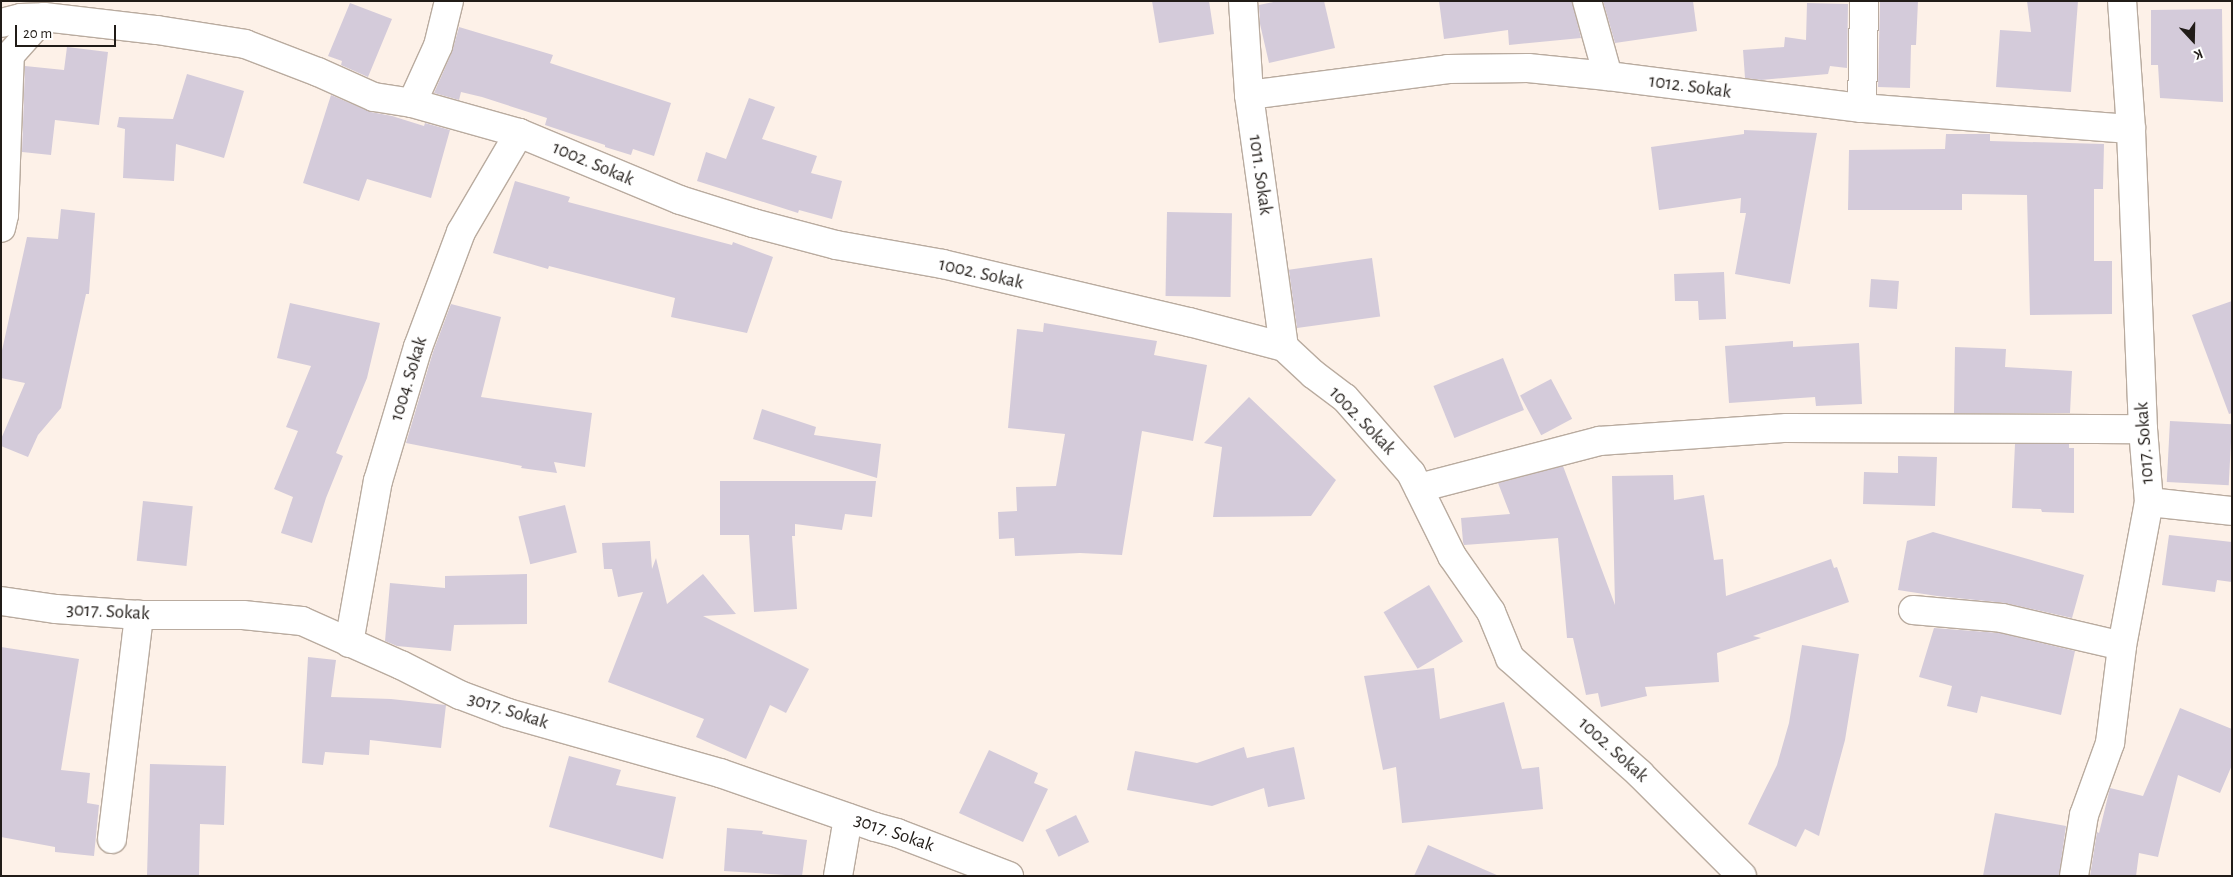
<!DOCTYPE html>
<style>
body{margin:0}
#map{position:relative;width:2233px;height:877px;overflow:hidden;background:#fdf1e8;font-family:"Alegreya Sans",sans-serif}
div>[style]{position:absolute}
.building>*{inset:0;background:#d4cbda;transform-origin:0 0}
.roads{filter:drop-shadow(1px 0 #b9ab9f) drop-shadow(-1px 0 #b9ab9f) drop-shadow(0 1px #b9ab9f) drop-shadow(0 -1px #b9ab9f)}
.minor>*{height:28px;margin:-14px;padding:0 14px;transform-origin:14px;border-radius:14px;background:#fff}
span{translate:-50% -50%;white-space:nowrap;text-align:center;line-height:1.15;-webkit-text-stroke:4.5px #fff;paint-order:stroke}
.street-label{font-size:19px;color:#211c18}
.frame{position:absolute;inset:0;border:2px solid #211c18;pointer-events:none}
.north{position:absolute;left:2168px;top:15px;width:50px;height:50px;-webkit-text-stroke:4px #fff;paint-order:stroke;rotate:159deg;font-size:14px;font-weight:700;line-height:20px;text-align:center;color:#211c18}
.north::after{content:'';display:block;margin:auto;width:18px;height:22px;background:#211c18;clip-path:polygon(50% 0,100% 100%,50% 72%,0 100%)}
.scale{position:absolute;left:15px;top:25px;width:101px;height:22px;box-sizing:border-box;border:2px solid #211c18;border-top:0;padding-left:6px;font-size:15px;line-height:18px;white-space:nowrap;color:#211c18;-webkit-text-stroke:4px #fff;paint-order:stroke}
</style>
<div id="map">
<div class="building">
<div style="clip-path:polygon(1152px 1px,1209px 1px,1214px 34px,1159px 43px)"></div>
<div style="clip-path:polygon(1278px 1px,1324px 1px,1335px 48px,1269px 63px,1260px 24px,1259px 5px)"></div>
<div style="clip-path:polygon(1439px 1px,1572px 1px,1581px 38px,1509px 45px,1508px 30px,1444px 39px)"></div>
<div style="clip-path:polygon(1603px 1px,1693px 1px,1697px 31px,1615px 43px)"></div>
<div style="clip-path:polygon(1880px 1px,1918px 1px,1916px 45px,1911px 45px,1910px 88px,1878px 87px)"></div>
<div style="clip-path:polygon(2027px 1px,2078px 1px,2071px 92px,1996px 87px,2000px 30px,2031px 32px)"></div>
<div style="clip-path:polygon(350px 3px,392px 19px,368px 77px,341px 65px,342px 61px,328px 56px)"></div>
<div style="clip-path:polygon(1807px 3px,1848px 4px,1847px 68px,1830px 66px,1828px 74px,1761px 80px,1745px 78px,1743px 50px,1784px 47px,1785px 37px,1806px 40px)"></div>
<div style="clip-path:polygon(2222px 9px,2223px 102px,2160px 98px,2158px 65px,2151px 65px,2151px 10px)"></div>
<div style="clip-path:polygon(459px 27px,553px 55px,550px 63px,671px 103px,654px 156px,633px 149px,631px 155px,605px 147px,605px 145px,545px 125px,547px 118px,482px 97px,461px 92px,459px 100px,434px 93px,452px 52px)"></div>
<div style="clip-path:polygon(67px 47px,108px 52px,99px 125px,55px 120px,51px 155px,22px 152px,25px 66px,64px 70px)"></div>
<div style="clip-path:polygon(187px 74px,244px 91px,224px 158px,176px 144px,174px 181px,123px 178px,125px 129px,117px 127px,119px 117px,173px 119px)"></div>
<div style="clip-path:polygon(331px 95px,371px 112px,392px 116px,424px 126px,425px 123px,450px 130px,431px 198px,367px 179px,359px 201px,303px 183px)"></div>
<div style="clip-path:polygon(749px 98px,775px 107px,762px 139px,817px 156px,811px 173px,842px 181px,832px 219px,799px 210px,798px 213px,697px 181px,706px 152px,726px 159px)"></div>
<div style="clip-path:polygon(1744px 130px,1817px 133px,1790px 284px,1735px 274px,1746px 213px,1740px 213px,1741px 198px,1659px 210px,1651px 147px,1744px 134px)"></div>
<div style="clip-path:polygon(1946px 134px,1990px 134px,1990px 141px,2104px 144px,2103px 189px,2094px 189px,2094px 261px,2112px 261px,2112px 314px,2030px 315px,2027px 195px,1962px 194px,1962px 210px,1848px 210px,1849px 150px,1945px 149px)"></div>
<div style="clip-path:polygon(515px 181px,570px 197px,568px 202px,732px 245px,733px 242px,773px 257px,747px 333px,671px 317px,675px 298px,549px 266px,548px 269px,493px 253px)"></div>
<div style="clip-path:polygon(61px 209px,95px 213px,89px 294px,86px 294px,61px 408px,38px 435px,28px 457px,1px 446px,1px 439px,25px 383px,1px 378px,1px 355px,27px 237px,58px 239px)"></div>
<div style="left:1167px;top:212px;width:65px;height:84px;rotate:1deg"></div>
<div style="left:1372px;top:258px;width:59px;height:84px;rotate:82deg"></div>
<div style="clip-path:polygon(1724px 272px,1726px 319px,1699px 320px,1698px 301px,1675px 301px,1674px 274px)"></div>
<div style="left:1871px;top:279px;width:28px;height:28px;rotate:4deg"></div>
<div style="clip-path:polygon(2232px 301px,2232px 413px,2229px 414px,2192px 315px)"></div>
<div style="clip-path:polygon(290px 303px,380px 323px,367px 378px,336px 453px,343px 456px,326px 498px,312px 543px,281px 533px,293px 497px,274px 489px,298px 431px,286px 427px,311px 366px,277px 358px)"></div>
<div style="clip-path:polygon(451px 304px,501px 317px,481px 397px,592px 413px,585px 467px,554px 462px,557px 473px,521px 468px,522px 466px,406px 443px,433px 352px)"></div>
<div style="clip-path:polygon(1044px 323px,1157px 341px,1154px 355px,1207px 365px,1193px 441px,1142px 431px,1122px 555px,1080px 553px,1015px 556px,1014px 538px,999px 539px,998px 512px,1017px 511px,1016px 487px,1056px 486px,1065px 434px,1008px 428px,1017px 329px,1043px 332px)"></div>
<div style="clip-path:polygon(1793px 341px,1793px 347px,1859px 343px,1862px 404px,1816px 406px,1815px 397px,1729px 403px,1725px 346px)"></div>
<div style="clip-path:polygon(1955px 347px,2006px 349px,2005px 367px,2072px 371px,2070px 413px,1954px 413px)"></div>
<div style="left:1503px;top:358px;width:56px;height:75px;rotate:68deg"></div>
<div style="left:1551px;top:379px;width:45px;height:35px;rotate:62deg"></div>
<div style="clip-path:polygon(1249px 397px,1336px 480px,1311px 516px,1213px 517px,1222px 447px,1204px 443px)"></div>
<div style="clip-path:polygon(762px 409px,816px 427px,814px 435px,881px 444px,877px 478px,753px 439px)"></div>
<div style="left:2170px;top:421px;width:62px;height:61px;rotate:3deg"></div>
<div style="clip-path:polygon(2015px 444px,2069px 444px,2069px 448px,2074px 448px,2074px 513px,2042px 512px,2041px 509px,2012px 508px)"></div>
<div style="clip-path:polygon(1898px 456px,1937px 457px,1935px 506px,1863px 504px,1864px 472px,1898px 473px)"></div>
<div style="clip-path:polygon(1563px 466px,1615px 605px,1612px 476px,1673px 475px,1674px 500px,1704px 495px,1714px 560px,1723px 559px,1726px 596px,1831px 559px,1834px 568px,1837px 567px,1849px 602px,1753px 636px,1761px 638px,1717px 653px,1719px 682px,1645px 687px,1647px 696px,1601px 707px,1598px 693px,1586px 695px,1573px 638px,1567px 638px,1558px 538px,1464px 545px,1463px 542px,1461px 518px,1510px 514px,1498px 483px)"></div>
<div style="clip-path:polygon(720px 481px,876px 481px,872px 517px,845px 514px,842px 530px,795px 524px,795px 536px,792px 536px,797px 609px,754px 612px,749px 535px,720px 535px)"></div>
<div style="left:143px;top:501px;width:50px;height:60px;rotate:6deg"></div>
<div style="left:565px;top:505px;width:49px;height:48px;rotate:76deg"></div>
<div style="clip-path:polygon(1933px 532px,2084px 575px,2072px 618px,2005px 603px,1937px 596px,1898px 590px,1907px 541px)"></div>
<div style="clip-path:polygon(2169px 535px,2232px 542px,2232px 582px,2217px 580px,2215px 592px,2162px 585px)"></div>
<div style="clip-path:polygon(650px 541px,652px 569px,656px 558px,667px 604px,703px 574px,736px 614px,703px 616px,809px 669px,786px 713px,770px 705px,746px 759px,696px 737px,704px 719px,608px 682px,643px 592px,618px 597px,612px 569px,604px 569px,602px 543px)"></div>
<div style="clip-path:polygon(527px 574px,527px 624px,454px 625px,451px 651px,397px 646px,385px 641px,390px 583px,445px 588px,445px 576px)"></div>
<div style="left:1429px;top:585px;width:66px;height:53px;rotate:59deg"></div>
<div style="clip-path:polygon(1934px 628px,2000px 633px,2075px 651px,2061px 715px,1981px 696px,1977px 713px,1947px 706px,1952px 686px,1919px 677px)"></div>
<div style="clip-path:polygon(1802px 645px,1859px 654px,1845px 740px,1819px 836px,1805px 829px,1796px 847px,1748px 824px,1777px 765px,1789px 723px)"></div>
<div style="clip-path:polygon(1px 647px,79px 659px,61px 770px,90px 773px,87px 803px,99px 805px,94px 856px,55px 852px,55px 847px,1px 837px)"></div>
<div style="clip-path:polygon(308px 657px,336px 660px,331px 697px,391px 699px,446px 705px,441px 748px,370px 740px,369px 755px,325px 752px,323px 765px,302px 763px)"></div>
<div style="clip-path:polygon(1434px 668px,1440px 719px,1504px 702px,1522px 769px,1539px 767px,1543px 809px,1402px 823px,1396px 767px,1383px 770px,1364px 676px)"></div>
<div style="clip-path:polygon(2180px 708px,2232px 729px,2232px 765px,2220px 793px,2178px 775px,2158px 857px,2139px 853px,2136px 876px,2090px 876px,2097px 832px,2099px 833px,2110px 788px,2143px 796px)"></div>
<div style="clip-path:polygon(1244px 747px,1247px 758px,1294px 747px,1305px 799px,1268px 807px,1264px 788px,1212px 806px,1127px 790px,1135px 751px,1197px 763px)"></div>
<div style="clip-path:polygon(989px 750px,1038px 773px,1034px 783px,1048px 789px,1023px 842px,959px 813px)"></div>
<div style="clip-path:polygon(569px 756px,621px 770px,616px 785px,676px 797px,663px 859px,549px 827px)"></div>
<div style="clip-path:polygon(150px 764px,226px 766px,224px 825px,200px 824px,199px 876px,147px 876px)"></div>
<div style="clip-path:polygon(1995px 813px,2066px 826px,2059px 876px,1983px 876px)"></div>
<div style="left:1076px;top:815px;width:30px;height:34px;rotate:64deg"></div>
<div style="clip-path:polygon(727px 828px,763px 831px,762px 834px,807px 840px,802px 876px,724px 871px)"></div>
<div style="clip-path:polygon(1428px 845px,1499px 876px,1414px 876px)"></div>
</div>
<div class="roads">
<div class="minor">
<div style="left:1243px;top:1px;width:94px;rotate:86.3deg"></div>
<div style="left:1249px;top:95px;width:254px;rotate:82.1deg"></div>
<div style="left:1587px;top:1px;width:78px;rotate:74.4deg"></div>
<div style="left:1px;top:23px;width:21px;rotate:-14deg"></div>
<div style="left:21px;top:18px;width:23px;rotate:-2deg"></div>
<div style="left:44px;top:17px;width:114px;rotate:6.6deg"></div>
<div style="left:157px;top:30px;width:89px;rotate:9deg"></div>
<div style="left:245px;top:44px;width:78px;rotate:21deg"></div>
<div style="left:318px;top:72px;width:61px;rotate:24.1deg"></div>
<div style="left:374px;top:97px;width:38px;rotate:9deg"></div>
<div style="left:412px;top:103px;width:111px;rotate:15.7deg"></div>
<div style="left:519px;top:133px;width:174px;rotate:22.6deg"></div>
<div style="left:680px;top:200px;width:77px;rotate:17.5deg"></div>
<div style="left:753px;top:223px;width:86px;rotate:14.8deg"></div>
<div style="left:836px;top:245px;width:109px;rotate:10.1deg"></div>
<div style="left:943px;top:264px;width:253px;rotate:13.3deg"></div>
<div style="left:1189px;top:322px;width:98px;rotate:14.7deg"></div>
<div style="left:1284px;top:347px;width:40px;rotate:43deg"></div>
<div style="left:1313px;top:374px;width:40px;rotate:37deg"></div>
<div style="left:1345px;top:398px;width:100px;rotate:48.7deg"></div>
<div style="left:1411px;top:473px;width:93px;rotate:63.7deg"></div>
<div style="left:1452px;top:556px;width:68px;rotate:55.1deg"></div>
<div style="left:1491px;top:612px;width:50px;rotate:67.6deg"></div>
<div style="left:1510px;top:658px;width:174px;rotate:41.7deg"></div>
<div style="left:1640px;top:774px;width:144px;rotate:45deg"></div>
<div style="left:1249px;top:95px;width:201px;rotate:-7.4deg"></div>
<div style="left:1448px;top:69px;width:80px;rotate:-0.7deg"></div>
<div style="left:1528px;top:68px;width:80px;rotate:5.7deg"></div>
<div style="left:1608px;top:76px;width:256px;rotate:7.2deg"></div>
<div style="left:1862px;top:108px;width:270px;rotate:4.5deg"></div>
<div style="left:412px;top:103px;width:63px;rotate:-65.5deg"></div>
<div style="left:438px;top:46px;width:46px;rotate:-76.3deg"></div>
<div style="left:1862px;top:108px;width:107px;rotate:-88.9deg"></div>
<div style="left:1px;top:228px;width:13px;rotate:-77deg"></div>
<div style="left:4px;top:215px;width:160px;rotate:-87.9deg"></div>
<div style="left:10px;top:55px;width:51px;rotate:-48.2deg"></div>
<div style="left:1419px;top:488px;width:186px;rotate:-14.6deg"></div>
<div style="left:1599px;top:441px;width:188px;rotate:-4deg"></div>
<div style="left:1787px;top:428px;width:356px;rotate:0.2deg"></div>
<div style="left:2149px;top:502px;width:83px;rotate:6.2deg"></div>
<div style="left:1px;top:601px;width:56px;rotate:8.3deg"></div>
<div style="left:56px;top:609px;width:83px;rotate:4.1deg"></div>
<div style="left:139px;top:615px;width:104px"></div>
<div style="left:243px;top:615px;width:59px;rotate:5.8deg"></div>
<div style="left:302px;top:621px;width:108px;rotate:24deg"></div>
<div style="left:401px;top:665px;width:66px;rotate:27deg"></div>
<div style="left:460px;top:695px;width:51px;rotate:20.6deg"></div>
<div style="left:508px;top:713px;width:220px;rotate:15.8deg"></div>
<div style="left:720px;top:773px;width:164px;rotate:19.2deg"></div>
<div style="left:875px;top:827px;width:23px;rotate:15deg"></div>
<div style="left:897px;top:833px;width:120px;rotate:21deg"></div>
<div style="left:1913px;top:610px;width:89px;rotate:5.1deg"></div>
<div style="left:2002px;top:618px;width:123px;rotate:13.1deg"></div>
<div style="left:349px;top:643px;width:165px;rotate:-79.9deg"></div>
<div style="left:378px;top:481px;width:140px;rotate:-73.4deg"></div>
<div style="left:418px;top:347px;width:123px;rotate:-69.5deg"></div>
<div style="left:461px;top:232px;width:115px;rotate:-59.6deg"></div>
<div style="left:112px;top:839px;width:226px;rotate:-83.1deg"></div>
<div style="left:838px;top:876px;width:59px;rotate:-80.2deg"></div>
<div style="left:2074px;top:876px;width:62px;rotate:-80.7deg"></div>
<div style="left:2084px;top:815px;width:77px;rotate:-70.1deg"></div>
<div style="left:2110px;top:743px;width:98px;rotate:-82.9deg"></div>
<div style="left:2122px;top:646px;width:147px;rotate:-79.4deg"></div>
<div style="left:2149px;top:502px;width:73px;rotate:-94.7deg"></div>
<div style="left:2143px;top:429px;width:300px;rotate:-92.3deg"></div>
<div style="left:2131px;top:129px;width:128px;rotate:-94deg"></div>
</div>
</div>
<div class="street-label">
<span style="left:1690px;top:87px;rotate:8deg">1012. Sokak</span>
<span style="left:593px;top:164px;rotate:23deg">1002. Sokak</span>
<span style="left:1260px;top:175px;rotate:82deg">1011. Sokak</span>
<span style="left:981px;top:274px;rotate:13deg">1002. Sokak</span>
<span style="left:409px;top:379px;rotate:-73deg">1004. Sokak</span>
<span style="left:1362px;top:421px;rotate:46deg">1002. Sokak</span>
<span style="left:2145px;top:443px;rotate:-94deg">1017. Sokak</span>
<span style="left:108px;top:612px;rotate:3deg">3017. Sokak</span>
<span style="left:508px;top:711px;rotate:18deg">3017. Sokak</span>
<span style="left:1613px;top:750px;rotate:42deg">1002. Sokak</span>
<span style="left:894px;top:833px;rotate:19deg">3017. Sokak</span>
</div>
<div class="frame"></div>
<div class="north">K</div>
<div class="scale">20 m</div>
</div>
